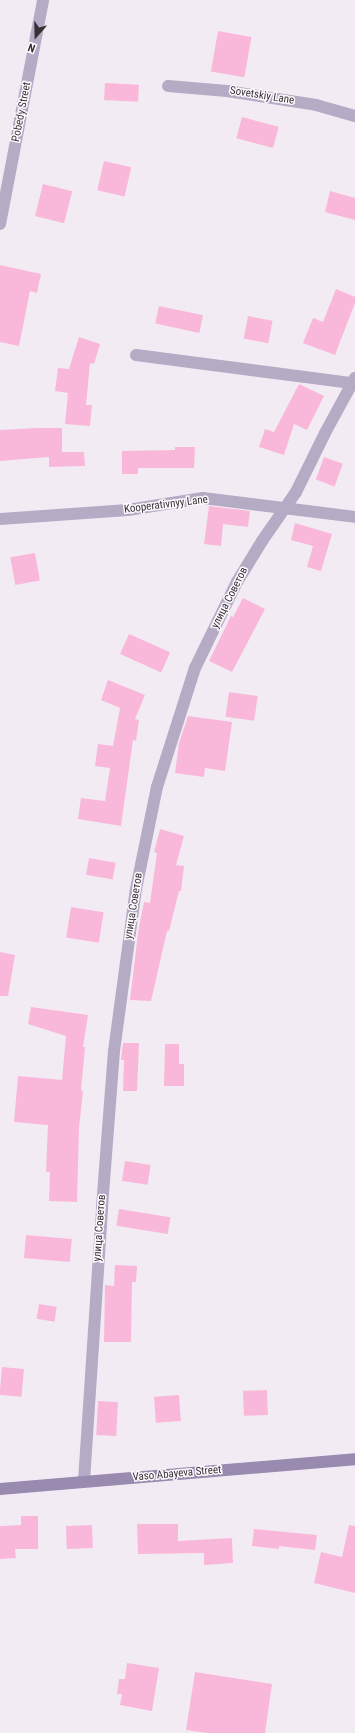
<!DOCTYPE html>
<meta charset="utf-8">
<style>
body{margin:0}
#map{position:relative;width:355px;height:1733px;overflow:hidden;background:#f3ebf4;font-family:"Roboto Condensed",sans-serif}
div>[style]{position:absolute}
.building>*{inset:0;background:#f9b8d9;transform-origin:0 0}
.street>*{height:12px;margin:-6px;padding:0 6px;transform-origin:6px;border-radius:6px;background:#b5abc5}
.secondary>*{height:12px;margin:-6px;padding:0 6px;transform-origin:6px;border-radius:6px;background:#998ab0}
span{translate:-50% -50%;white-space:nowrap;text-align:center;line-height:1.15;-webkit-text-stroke:3px #fffaff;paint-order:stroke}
.street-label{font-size:11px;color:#353135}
.north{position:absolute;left:16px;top:16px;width:40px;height:40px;-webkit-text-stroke:3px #fffaff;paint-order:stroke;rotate:200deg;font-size:11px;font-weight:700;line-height:16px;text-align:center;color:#353135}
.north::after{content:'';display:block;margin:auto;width:14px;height:18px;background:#353135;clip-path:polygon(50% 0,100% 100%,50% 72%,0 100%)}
</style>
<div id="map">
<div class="building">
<div style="left:218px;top:31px;width:34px;height:41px;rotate:10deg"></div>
<div style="left:105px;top:83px;width:34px;height:17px;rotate:3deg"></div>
<div style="left:242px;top:117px;width:38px;height:22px;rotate:15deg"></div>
<div style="left:104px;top:161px;width:28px;height:30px;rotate:13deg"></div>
<div style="left:43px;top:184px;width:30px;height:33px;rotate:14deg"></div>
<div style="clip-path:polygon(330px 191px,355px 198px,355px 220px,325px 212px)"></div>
<div style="clip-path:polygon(0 265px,41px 274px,37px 293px,30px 291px,19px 346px,0 342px)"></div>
<div style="clip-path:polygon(336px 289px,355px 297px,355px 303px,335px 355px,303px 343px,313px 318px,323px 322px)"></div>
<div style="left:159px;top:306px;width:45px;height:18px;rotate:12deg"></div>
<div style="left:248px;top:316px;width:25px;height:23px;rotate:11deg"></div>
<div style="clip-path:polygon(79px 337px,100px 344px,94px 364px,90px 363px,86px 405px,92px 405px,90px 426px,65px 424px,68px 393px,55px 391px,58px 368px,69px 369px)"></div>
<div style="clip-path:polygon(299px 384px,324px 396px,307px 430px,294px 424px,284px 455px,259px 447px,265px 429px,274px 432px)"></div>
<div style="clip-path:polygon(38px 428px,62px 428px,62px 452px,84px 452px,85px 466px,49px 467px,49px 457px,0 461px,0 430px)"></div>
<div style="clip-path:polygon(175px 447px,195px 447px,194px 468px,138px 468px,138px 474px,122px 474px,122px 451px,175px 450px)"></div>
<div style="left:324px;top:457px;width:20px;height:24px;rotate:20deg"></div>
<div style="clip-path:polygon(209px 506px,250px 511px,248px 527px,223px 524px,221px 546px,204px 544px)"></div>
<div style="clip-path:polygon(295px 523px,332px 534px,321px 571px,307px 567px,313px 546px,291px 540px)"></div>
<div style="left:35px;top:553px;width:28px;height:25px;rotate:80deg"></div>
<div style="clip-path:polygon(243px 598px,265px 609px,232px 672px,209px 661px,231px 616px,233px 617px)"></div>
<div style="left:129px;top:634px;width:45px;height:22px;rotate:24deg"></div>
<div style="clip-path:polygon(108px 680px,145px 695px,135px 719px,139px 720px,136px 741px,133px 740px,121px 826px,78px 819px,81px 798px,105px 801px,110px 768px,95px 766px,98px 744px,113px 746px,120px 708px,101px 700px)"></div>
<div style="left:229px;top:692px;width:29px;height:25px;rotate:8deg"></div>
<div style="clip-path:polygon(188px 716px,232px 722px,225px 771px,205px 768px,204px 777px,175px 773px,179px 743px)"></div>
<div style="clip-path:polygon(160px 829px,184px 836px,176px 865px,184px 866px,181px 891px,179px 891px,169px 931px,167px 931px,151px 1001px,130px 1000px,138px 933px,144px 902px,150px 903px,157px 853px,154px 852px)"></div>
<div style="left:89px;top:858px;width:27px;height:17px;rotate:10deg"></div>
<div style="left:71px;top:907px;width:33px;height:31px;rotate:9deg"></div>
<div style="clip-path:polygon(0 952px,15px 955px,8px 996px,0 996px)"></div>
<div style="clip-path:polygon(31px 1007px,88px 1015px,83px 1047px,85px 1047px,81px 1090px,83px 1091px,79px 1128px,77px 1202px,49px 1201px,50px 1172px,46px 1172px,48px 1125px,14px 1122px,18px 1076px,62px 1080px,66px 1036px,28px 1024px)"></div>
<div style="clip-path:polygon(123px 1043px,139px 1043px,137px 1091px,123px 1091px,124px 1060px,121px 1060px)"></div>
<div style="clip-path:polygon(165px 1044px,179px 1044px,179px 1064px,184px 1064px,184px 1086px,164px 1086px)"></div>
<div style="left:125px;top:1161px;width:26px;height:20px;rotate:9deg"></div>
<div style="left:119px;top:1209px;width:52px;height:17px;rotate:9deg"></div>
<div style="left:26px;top:1235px;width:46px;height:23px;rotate:5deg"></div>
<div style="clip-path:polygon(115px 1265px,137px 1266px,136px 1282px,132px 1282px,131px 1342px,104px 1342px,105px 1285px,114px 1286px)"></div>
<div style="left:39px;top:1304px;width:18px;height:15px;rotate:9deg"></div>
<div style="left:2px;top:1367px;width:22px;height:28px;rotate:5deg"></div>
<div style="left:267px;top:1390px;width:25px;height:24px;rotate:88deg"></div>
<div style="left:179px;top:1395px;width:26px;height:25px;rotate:86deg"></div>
<div style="left:98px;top:1401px;width:20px;height:34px;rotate:3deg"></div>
<div style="clip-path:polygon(21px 1516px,38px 1516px,38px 1549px,15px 1549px,16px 1558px,0 1559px,0 1526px,21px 1525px)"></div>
<div style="clip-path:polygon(137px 1524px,178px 1524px,178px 1541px,232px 1538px,233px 1563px,204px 1565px,204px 1553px,138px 1554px)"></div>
<div style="left:92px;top:1525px;width:23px;height:26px;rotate:88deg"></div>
<div style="clip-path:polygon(349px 1525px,355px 1526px,355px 1593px,314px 1583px,321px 1552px,342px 1557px)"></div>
<div style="clip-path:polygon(254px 1529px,317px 1535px,315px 1550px,279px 1546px,279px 1549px,252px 1546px)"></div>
<div style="clip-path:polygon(127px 1663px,159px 1668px,152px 1711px,120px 1705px,122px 1694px,117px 1694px,119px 1679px,125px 1679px)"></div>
<div style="clip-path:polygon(195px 1672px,272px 1684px,265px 1733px,208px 1733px,186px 1730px)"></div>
</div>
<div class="street">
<div style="left:168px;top:86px;width:59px;rotate:4.8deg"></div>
<div style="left:227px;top:91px;width:90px;rotate:8.9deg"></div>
<div style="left:316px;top:105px;width:41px;rotate:15.8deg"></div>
<div style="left:0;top:224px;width:228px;rotate:-79.1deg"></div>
<div style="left:136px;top:355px;width:218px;rotate:7.4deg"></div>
<div style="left:0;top:519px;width:128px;rotate:-4deg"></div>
<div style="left:128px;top:510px;width:76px;rotate:-9.1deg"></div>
<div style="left:203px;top:498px;width:153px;rotate:7.1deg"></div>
<div style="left:84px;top:1481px;width:275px;rotate:-86.2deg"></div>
<div style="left:102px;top:1207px;width:156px;rotate:-85.6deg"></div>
<div style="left:114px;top:1051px;width:163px;rotate:-82.3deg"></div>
<div style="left:136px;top:889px;width:104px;rotate:-78.4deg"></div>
<div style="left:157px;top:787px;width:125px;rotate:-72.3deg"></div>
<div style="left:195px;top:668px;width:96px;rotate:-64deg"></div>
<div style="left:237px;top:582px;width:48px;rotate:-58.6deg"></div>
<div style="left:262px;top:541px;width:60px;rotate:-55.2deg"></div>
<div style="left:296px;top:492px;width:66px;rotate:-63.8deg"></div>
<div style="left:325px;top:433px;width:63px;rotate:-61.4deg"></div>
</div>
<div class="secondary">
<div style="left:0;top:1489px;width:356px;rotate:-4.8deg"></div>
</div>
<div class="street-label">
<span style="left:262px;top:96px;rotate:9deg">Sovetskiy Lane</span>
<span style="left:22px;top:112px;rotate:-79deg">Pobedy Street</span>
<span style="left:166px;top:505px;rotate:-7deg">Kooperativnyy Lane</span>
<span style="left:230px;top:598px;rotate:-63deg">улица Советов</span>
<span style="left:134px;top:906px;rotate:-81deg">улица Советов</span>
<span style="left:100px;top:1228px;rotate:-86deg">улица Советов</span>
<span style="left:177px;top:1474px;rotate:-5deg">Vaso Abayeva Street</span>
</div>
<div class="north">N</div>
</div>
